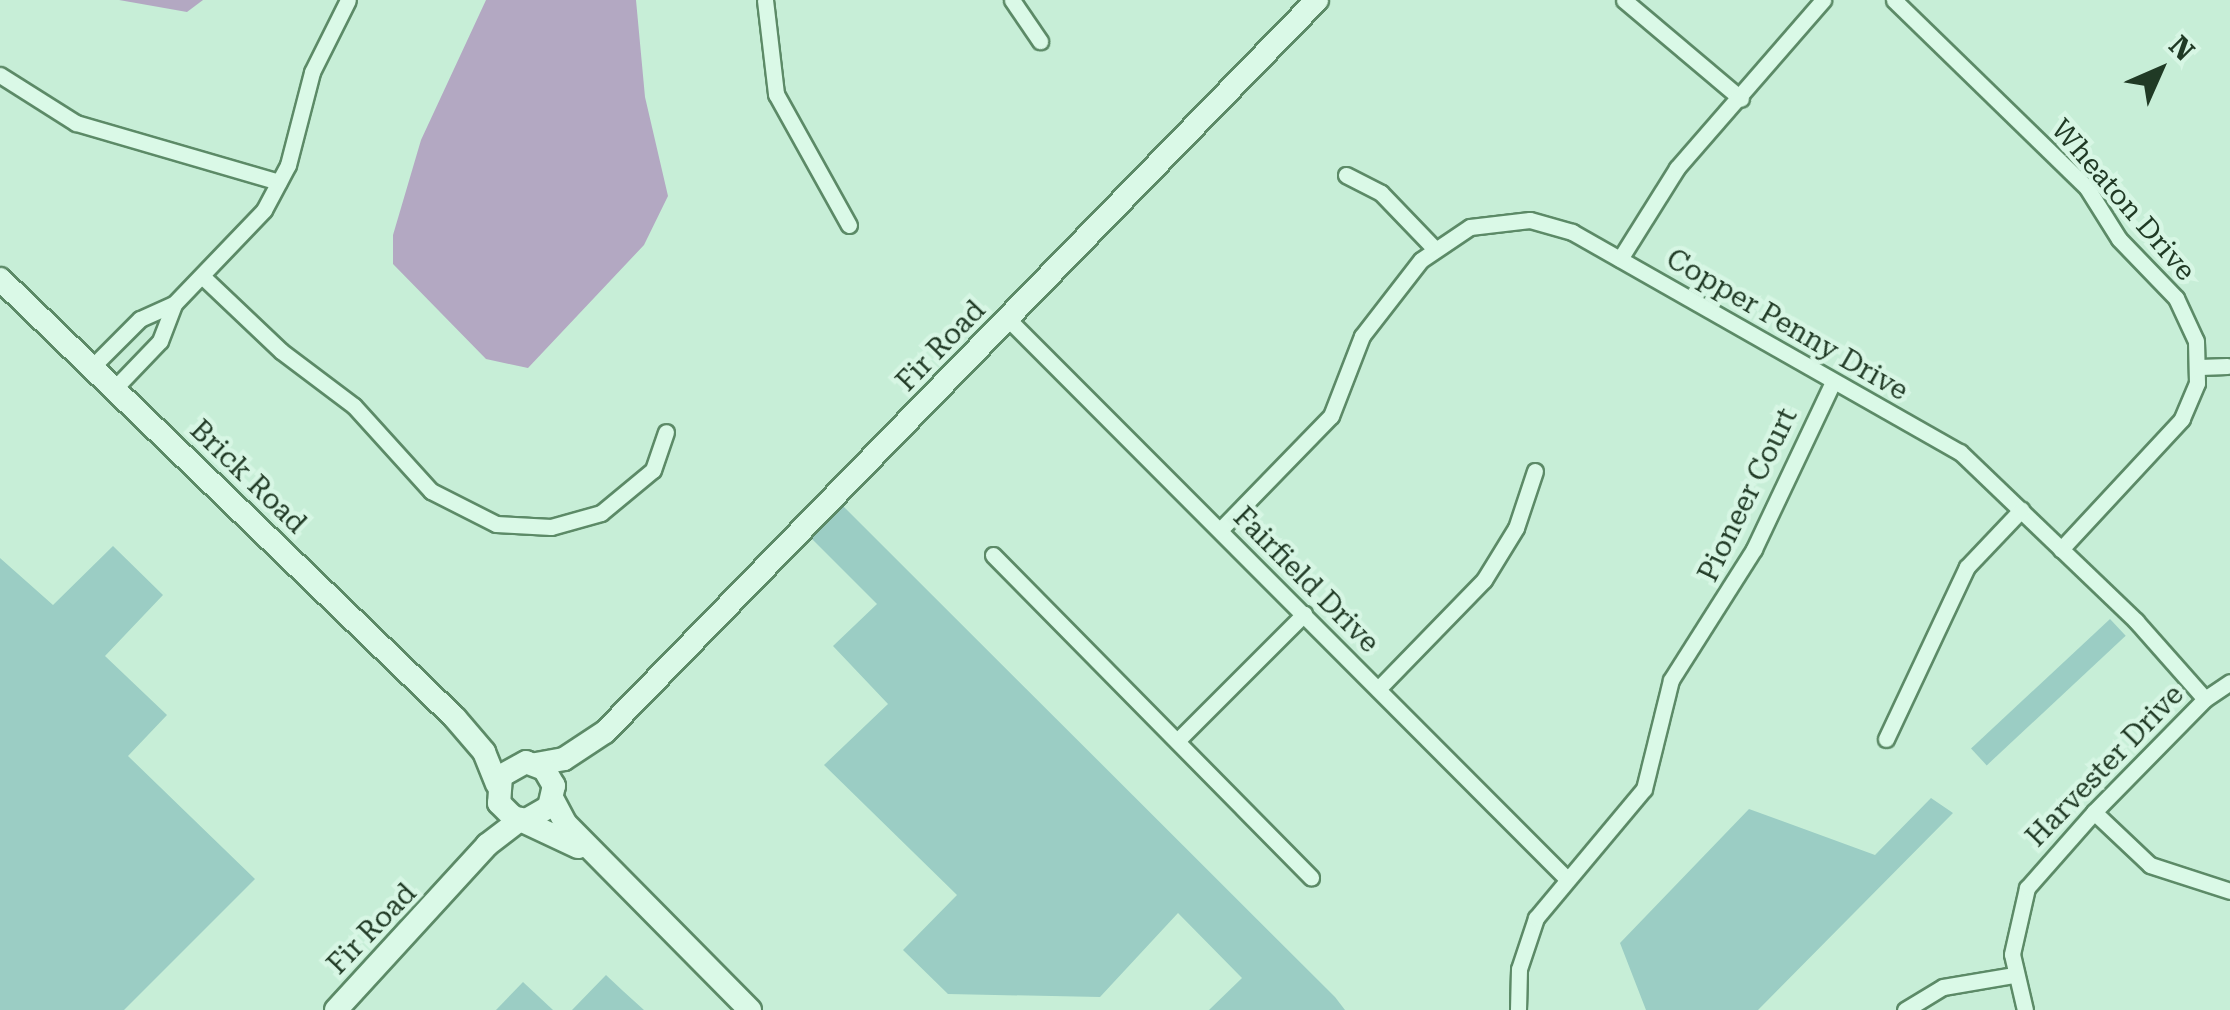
<!DOCTYPE html>
<style>
body{margin:0}
#map{position:relative;width:2230px;height:1010px;overflow:hidden;background:#c7eed7;font-family:"Roboto Serif",serif}
div>[style]{position:absolute}
.green>*{inset:0;background:#9bcdc4;transform-origin:0 0}
.water>*{inset:0;background:#b3a8c2}
.roads{filter:drop-shadow(2px 0 #5c8a67) drop-shadow(-2px 0 #5c8a67) drop-shadow(0 2px #5c8a67) drop-shadow(0 -2px #5c8a67)}
.street>*{height:15px;margin:-7.5px;padding:0 7.5px;transform-origin:7.5px;border-radius:7.5px;background:#daf9e7}
.secondary>*{height:22px;margin:-11px;padding:0 11px;transform-origin:11px;border-radius:11px;background:#daf9e7}
span{translate:-50% -50%;white-space:nowrap;text-align:center;line-height:1.15;-webkit-text-stroke:9px #d7f6e4;paint-order:stroke}
.street-label{font-size:28px;color:#203a25}
.north{position:absolute;left:2110px;top:20px;width:100px;height:100px;-webkit-text-stroke:8px #d7f6e4;paint-order:stroke;rotate:45deg;font-size:28px;font-weight:700;line-height:40px;text-align:center;color:#203a25}
.north::after{content:'';display:block;margin:auto;width:35px;height:45px;background:#203a25;clip-path:polygon(50% 0,100% 100%,50% 72%,0 100%)}
</style>
<div id="map">
<div class="green">
<div style="clip-path:polygon(841px 504px,1335px 997px,1345px 1010px,1209px 1010px,1242px 978px,1178px 913px,1100px 997px,948px 994px,903px 950px,957px 895px,824px 765px,888px 704px,833px 646px,877px 604px,809px 536px)"></div>
<div style="clip-path:polygon(113px 546px,163px 595px,105px 656px,167px 715px,128px 756px,255px 879px,124px 1010px,0 1010px,0 558px,53px 605px)"></div>
<div style="left:2110px;top:619px;width:23px;height:190px;rotate:47deg"></div>
<div style="clip-path:polygon(1931px 798px,1953px 813px,1758px 1010px,1646px 1010px,1620px 943px,1749px 809px,1875px 855px)"></div>
<div style="clip-path:polygon(606px 975px,623px 991px,644px 1010px,572px 1010px)"></div>
<div style="clip-path:polygon(523px 982px,553px 1010px,496px 1010px)"></div>
</div>
<div class="water">
<div style="clip-path:polygon(119px 0,203px 0,187px 12px)"></div>
<div style="clip-path:polygon(486px 0,636px 0,645px 97px,668px 196px,644px 245px,528px 368px,486px 359px,393px 264px,393px 235px,421px 140px)"></div>
</div>
<div class="roads">
<div class="street">
<div style="left:765px;top:0;width:95px;rotate:83.3deg"></div>
<div style="left:776px;top:94px;width:150px;rotate:60.9deg"></div>
<div style="left:1012px;top:0;width:50px;rotate:55.7deg"></div>
<div style="left:1624px;top:0;width:153px;rotate:40.2deg"></div>
<div style="left:1894px;top:0;width:269px;rotate:44.2deg"></div>
<div style="left:2087px;top:188px;width:60px;rotate:57.9deg"></div>
<div style="left:2119px;top:239px;width:82px;rotate:46deg"></div>
<div style="left:2176px;top:298px;width:47px;rotate:65.1deg"></div>
<div style="left:2196px;top:341px;width:42px;rotate:88.6deg"></div>
<div style="left:2197px;top:383px;width:39px;rotate:113deg"></div>
<div style="left:2182px;top:419px;width:178px;rotate:132.9deg"></div>
<div style="left:0;top:75px;width:90px;rotate:32.3deg"></div>
<div style="left:76px;top:123px;width:211px;rotate:16.2deg"></div>
<div style="left:1346px;top:175px;width:39px;rotate:27deg"></div>
<div style="left:1381px;top:193px;width:76px;rotate:46.1deg"></div>
<div style="left:1620px;top:259px;width:107px;rotate:-57.9deg"></div>
<div style="left:1677px;top:168px;width:223px;rotate:-49deg"></div>
<div style="left:202px;top:276px;width:109px;rotate:43.5deg"></div>
<div style="left:281px;top:351px;width:91px;rotate:37deg"></div>
<div style="left:354px;top:406px;width:115px;rotate:47.8deg"></div>
<div style="left:431px;top:491px;width:73px;rotate:26.9deg"></div>
<div style="left:496px;top:524px;width:55px;rotate:3.1deg"></div>
<div style="left:551px;top:527px;width:52px;rotate:-15.6deg"></div>
<div style="left:601px;top:513px;width:67px;rotate:-39.6deg"></div>
<div style="left:653px;top:470px;width:40px;rotate:-71.1deg"></div>
<div style="left:1009px;top:320px;width:787px;rotate:45.05deg"></div>
<div style="left:92px;top:367px;width:68px;rotate:-45deg"></div>
<div style="left:140px;top:319px;width:37px;rotate:-24deg"></div>
<div style="left:174px;top:304px;width:130px;rotate:-46.2deg"></div>
<div style="left:264px;top:210px;width:51px;rotate:-61.9deg"></div>
<div style="left:288px;top:165px;width:96px;rotate:-75.5deg"></div>
<div style="left:312px;top:72px;width:80px;rotate:-63.4deg"></div>
<div style="left:2200px;top:367px;width:27px;rotate:-2deg"></div>
<div style="left:114px;top:389px;width:66px;rotate:-46.2deg"></div>
<div style="left:160px;top:341px;width:40px;rotate:-69deg"></div>
<div style="left:1220px;top:530px;width:159px;rotate:-45.8deg"></div>
<div style="left:1331px;top:416px;width:86px;rotate:-68.8deg"></div>
<div style="left:1362px;top:336px;width:96px;rotate:-52.2deg"></div>
<div style="left:1421px;top:260px;width:59px;rotate:-34deg"></div>
<div style="left:1470px;top:227px;width:60px;rotate:-6.7deg"></div>
<div style="left:1530px;top:220px;width:44px;rotate:15.9deg"></div>
<div style="left:1572px;top:232px;width:446px;rotate:29.6deg"></div>
<div style="left:1960px;top:452px;width:244px;rotate:43.8deg"></div>
<div style="left:2136px;top:621px;width:104px;rotate:48.5deg"></div>
<div style="left:993px;top:555px;width:453px;rotate:45.4deg"></div>
<div style="left:1378px;top:689px;width:152px;rotate:-45.8deg"></div>
<div style="left:1484px;top:580px;width:61px;rotate:-58.4deg"></div>
<div style="left:1516px;top:528px;width:60px;rotate:-71.6deg"></div>
<div style="left:1886px;top:739px;width:190px;rotate:-64.8deg"></div>
<div style="left:1967px;top:567px;width:79px;rotate:-46.5deg"></div>
<div style="left:1177px;top:741px;width:180px;rotate:-45deg"></div>
<div style="left:2094px;top:812px;width:77px;rotate:43.4deg"></div>
<div style="left:2150px;top:865px;width:84px;rotate:18deg"></div>
<div style="left:1518px;top:1010px;width:41px;rotate:-88.6deg"></div>
<div style="left:1519px;top:969px;width:54px;rotate:-71.6deg"></div>
<div style="left:1536px;top:918px;width:168px;rotate:-50.1deg"></div>
<div style="left:1644px;top:789px;width:112px;rotate:-76.1deg"></div>
<div style="left:1671px;top:680px;width:155px;rotate:-57.6deg"></div>
<div style="left:1754px;top:549px;width:185px;rotate:-64.7deg"></div>
<div style="left:1905px;top:1010px;width:44px;rotate:-31.2deg"></div>
<div style="left:1943px;top:987px;width:71px;rotate:-9.7deg"></div>
<div style="left:2025px;top:1010px;width:57px;rotate:-103.1deg"></div>
<div style="left:2012px;top:954px;width:68px;rotate:-77.2deg"></div>
<div style="left:2027px;top:888px;width:101px;rotate:-48.6deg"></div>
<div style="left:2094px;top:812px;width:158px;rotate:-45.5deg"></div>
<div style="left:2205px;top:699px;width:30px;rotate:-34deg"></div>
</div>
<div class="secondary">
<div style="left:0;top:279px;width:632px;rotate:43.97deg"></div>
<div style="left:455px;top:718px;width:45px;rotate:49.5deg"></div>
<div style="left:484px;top:752px;width:35px;rotate:68deg"></div>
<div style="left:536px;top:764px;width:28px;rotate:-10deg"></div>
<div style="left:564px;top:759px;width:49px;rotate:-33.4deg"></div>
<div style="left:605px;top:732px;width:1021px;rotate:-45.79deg"></div>
<div style="left:553px;top:800px;width:26px;rotate:62deg"></div>
<div style="left:565px;top:823px;width:263px;rotate:45.3deg"></div>
<div style="left:528px;top:819px;width:24px;rotate:-30deg"></div>
<div style="left:549px;top:807px;width:22px;rotate:-77deg"></div>
<div style="left:554px;top:786px;width:20px;rotate:-120deg"></div>
<div style="left:544px;top:769px;width:19px;rotate:-159deg"></div>
<div style="left:526px;top:762px;width:29px;rotate:151deg"></div>
<div style="left:501px;top:776px;width:27px;rotate:94deg"></div>
<div style="left:499px;top:803px;width:18px;rotate:45deg"></div>
<div style="left:512px;top:816px;width:73px;rotate:25.2deg"></div>
<div style="left:336px;top:1010px;width:224px;rotate:-47.5deg"></div>
<div style="left:487px;top:845px;width:43px;rotate:-37.4deg"></div>
</div>
</div>
<div class="street-label">
<span style="left:2123px;top:200px;rotate:49deg">Wheaton Drive</span>
<span style="left:1787px;top:325px;rotate:30deg">Copper Penny Drive</span>
<span style="left:941px;top:346px;rotate:-46deg">Fir Road</span>
<span style="left:248px;top:477px;rotate:44deg">Brick Road</span>
<span style="left:1748px;top:495px;rotate:-64deg">Pioneer Court</span>
<span style="left:1306px;top:580px;rotate:45deg">Fairfield Drive</span>
<span style="left:2105px;top:766px;rotate:-46deg">Harvester Drive</span>
<span style="left:372px;top:929px;rotate:-46deg">Fir Road</span>
</div>
<div class="north">N</div>
</div>
